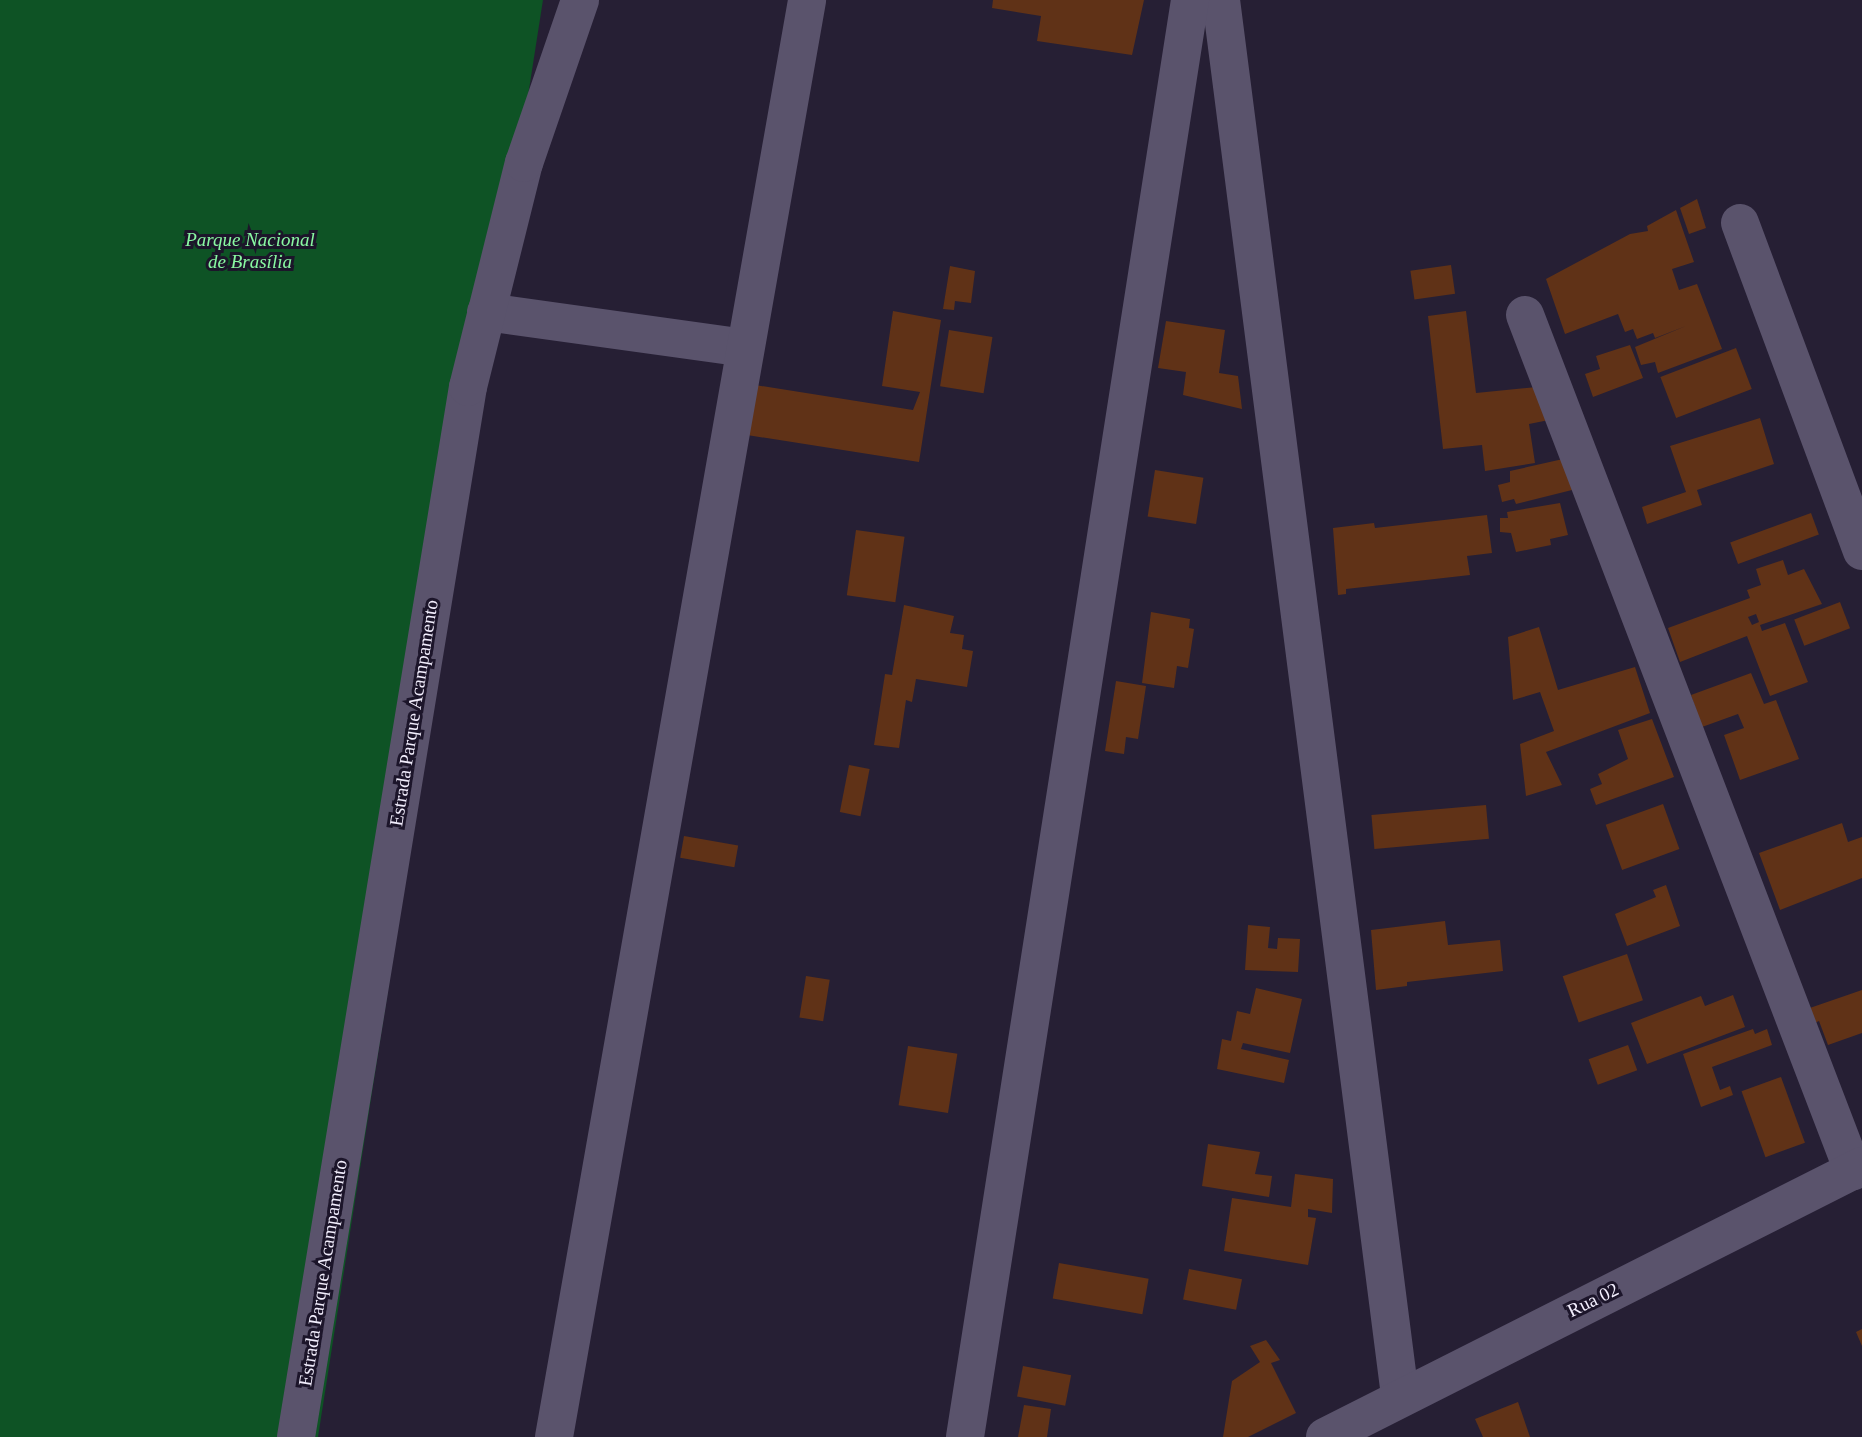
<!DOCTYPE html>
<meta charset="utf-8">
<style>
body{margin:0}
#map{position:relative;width:1862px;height:1437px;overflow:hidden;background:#261f34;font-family:Georgia,serif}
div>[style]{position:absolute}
.green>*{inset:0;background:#0e5325}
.building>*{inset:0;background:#603217;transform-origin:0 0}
.minor>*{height:38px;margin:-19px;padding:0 19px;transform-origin:19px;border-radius:19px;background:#5a536c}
.tertiary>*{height:38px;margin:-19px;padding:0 19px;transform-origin:19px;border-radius:19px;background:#5a536c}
span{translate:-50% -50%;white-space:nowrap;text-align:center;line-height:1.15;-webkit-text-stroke:6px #1c152a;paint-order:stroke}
.park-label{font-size:19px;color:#89f8a2;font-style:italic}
.street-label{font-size:19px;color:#f2eefd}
</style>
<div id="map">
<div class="green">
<div style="clip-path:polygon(0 0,543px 0,318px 1437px,0 1437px)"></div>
</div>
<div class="building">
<div style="clip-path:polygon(993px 0,1144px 0,1132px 55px,1037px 41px,1041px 16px,992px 8px)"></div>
<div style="clip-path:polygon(1697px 199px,1706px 228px,1689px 234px,1680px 208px)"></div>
<div style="clip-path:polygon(1676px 210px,1694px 262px,1672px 269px,1679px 290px,1697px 284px,1722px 349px,1658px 373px,1655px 362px,1641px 365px,1635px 347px,1686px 326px,1655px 338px,1653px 333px,1637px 339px,1633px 329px,1625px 332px,1618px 314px,1565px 334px,1546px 279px,1630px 234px,1648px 231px,1647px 226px)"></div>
<div style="left:1451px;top:265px;width:29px;height:41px;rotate:82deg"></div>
<div style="clip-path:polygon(950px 266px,975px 271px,971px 303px,955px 301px,954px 310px,943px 309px)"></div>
<div style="clip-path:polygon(893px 311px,941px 320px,919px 462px,747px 435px,755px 385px,913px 410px,920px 392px,882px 386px)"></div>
<div style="clip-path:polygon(1466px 311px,1476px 393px,1537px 387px,1549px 420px,1529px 424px,1535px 463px,1485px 471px,1482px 445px,1443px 449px,1428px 316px)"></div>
<div style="clip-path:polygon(1166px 321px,1225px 330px,1219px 373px,1238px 376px,1242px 409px,1183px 395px,1186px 372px,1158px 368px)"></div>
<div style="left:949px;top:330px;width:44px;height:57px;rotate:9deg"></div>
<div style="clip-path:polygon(1630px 345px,1643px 378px,1593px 397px,1585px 374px,1600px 369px,1596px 356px)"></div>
<div style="left:1736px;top:348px;width:44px;height:81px;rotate:69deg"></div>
<div style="clip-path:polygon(1760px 418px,1774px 464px,1697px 490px,1702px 505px,1647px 524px,1642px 507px,1686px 492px,1670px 446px)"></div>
<div style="clip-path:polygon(1563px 459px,1576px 489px,1516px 504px,1514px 499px,1502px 502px,1498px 485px,1510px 482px,1510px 471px)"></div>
<div style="left:1155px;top:470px;width:49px;height:47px;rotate:9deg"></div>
<div style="clip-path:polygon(1560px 503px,1568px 535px,1550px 539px,1551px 545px,1516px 552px,1511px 533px,1500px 532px,1500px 518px,1508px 518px,1507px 512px)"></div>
<div style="left:1811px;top:513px;width:23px;height:86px;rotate:70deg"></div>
<div style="clip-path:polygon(1487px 515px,1492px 553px,1467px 556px,1470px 575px,1346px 589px,1346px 594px,1338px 595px,1333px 528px,1374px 523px,1375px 528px)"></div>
<div style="left:856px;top:530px;width:49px;height:66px;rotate:8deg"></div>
<div style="clip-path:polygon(evenodd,1783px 560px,1788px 575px,1804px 569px,1822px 604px,1760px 625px,1762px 631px,1785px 623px,1808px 682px,1770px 696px,1747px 636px,1680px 662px,1668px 628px,1750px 598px,1747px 590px,1761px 585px,1756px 569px,1783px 560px,1756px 614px,1759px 622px,1752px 625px,1748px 617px,1756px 614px)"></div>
<div style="left:1840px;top:602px;width:28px;height:49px;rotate:69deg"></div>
<div style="clip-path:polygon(904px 605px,954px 616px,950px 633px,964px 635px,962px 649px,973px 651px,967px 687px,916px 679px,912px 702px,906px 700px,899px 748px,874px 745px,885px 674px,892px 675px)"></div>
<div style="clip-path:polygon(1151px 612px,1190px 619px,1189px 628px,1194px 629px,1188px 668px,1177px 666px,1174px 688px,1142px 683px)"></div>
<div style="clip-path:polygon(1539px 627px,1558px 690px,1635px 667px,1650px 713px,1546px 752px,1562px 785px,1526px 796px,1520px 744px,1554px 731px,1540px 692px,1513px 700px,1508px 637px)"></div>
<div style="clip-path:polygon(1751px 673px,1764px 704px,1776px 700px,1799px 759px,1740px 780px,1724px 735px,1744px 728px,1738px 714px,1702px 727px,1691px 695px)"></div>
<div style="clip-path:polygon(1116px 681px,1146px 686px,1138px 739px,1126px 737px,1124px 754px,1105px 751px)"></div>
<div style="clip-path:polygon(1652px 719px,1674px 777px,1596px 805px,1590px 789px,1602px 784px,1598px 774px,1628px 759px,1618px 730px)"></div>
<div style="left:849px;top:765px;width:21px;height:48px;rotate:11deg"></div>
<div style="left:1663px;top:804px;width:48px;height:61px;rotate:70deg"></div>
<div style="left:1486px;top:805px;width:34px;height:115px;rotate:85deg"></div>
<div style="clip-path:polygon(1842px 823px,1848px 842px,1862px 837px,1862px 878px,1780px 910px,1759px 853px)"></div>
<div style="left:684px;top:836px;width:55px;height:22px;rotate:10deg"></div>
<div style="clip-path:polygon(1666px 885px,1680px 926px,1627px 946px,1615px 914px,1656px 897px,1653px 890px)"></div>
<div style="clip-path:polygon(1445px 921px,1448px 945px,1500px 940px,1503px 971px,1407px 982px,1407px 986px,1376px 990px,1371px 930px)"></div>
<div style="clip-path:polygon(1248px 925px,1270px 927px,1268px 948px,1277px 949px,1278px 938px,1300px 939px,1298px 972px,1245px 970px)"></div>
<div style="left:1627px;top:954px;width:49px;height:68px;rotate:71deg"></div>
<div style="left:806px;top:976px;width:24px;height:42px;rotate:9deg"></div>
<div style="clip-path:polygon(1256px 988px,1302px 999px,1290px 1053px,1243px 1043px,1241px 1049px,1289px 1060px,1284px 1083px,1217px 1069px,1222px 1039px,1231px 1041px,1237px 1011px,1250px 1014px)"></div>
<div style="clip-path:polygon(1862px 990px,1862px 1033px,1828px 1045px,1819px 1021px,1810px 1025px,1804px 1010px)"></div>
<div style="clip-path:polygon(1733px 995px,1745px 1027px,1647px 1064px,1631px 1023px,1701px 996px,1705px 1006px)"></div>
<div style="clip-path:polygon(1753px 1029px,1755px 1034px,1767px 1029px,1772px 1045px,1712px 1067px,1720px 1090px,1730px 1086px,1733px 1095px,1701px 1107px,1683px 1054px)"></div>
<div style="left:1628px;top:1045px;width:27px;height:42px;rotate:70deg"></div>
<div style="left:908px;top:1046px;width:50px;height:60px;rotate:9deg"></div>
<div style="left:1781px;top:1077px;width:70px;height:42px;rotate:70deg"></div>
<div style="clip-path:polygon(1208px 1144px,1260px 1152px,1255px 1174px,1272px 1176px,1269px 1197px,1202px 1186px)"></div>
<div style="clip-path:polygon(1295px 1174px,1333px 1179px,1332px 1213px,1308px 1209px,1308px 1217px,1316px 1218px,1308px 1265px,1224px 1251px,1232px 1198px,1291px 1207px)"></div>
<div style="left:1059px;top:1263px;width:91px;height:36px;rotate:10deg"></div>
<div style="left:1189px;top:1269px;width:54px;height:31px;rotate:11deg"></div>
<div style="clip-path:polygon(1862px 1329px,1862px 1346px,1856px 1332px)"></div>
<div style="clip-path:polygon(1266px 1340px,1280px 1360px,1271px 1363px,1296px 1413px,1248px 1437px,1223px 1437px,1232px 1381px,1260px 1362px,1250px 1346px)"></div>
<div style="left:1023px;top:1366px;width:49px;height:31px;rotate:11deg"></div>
<div style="clip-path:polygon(1518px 1402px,1530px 1437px,1483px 1437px,1475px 1419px)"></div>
<div style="clip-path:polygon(1024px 1405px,1051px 1409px,1047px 1437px,1018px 1437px)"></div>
</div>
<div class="minor">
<div style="left:1221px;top:0;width:1407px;rotate:82.69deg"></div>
<div style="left:1740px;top:223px;width:350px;rotate:69.6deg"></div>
<div style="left:486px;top:312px;width:260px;rotate:7.9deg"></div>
<div style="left:1525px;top:315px;width:917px;rotate:69.03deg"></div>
<div style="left:554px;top:1437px;width:1459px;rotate:-80.01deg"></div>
<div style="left:965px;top:1437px;width:1455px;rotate:-81.1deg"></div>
</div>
<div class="tertiary">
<div style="left:296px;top:1437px;width:1064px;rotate:-80.7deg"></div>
<div style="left:468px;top:387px;width:231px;rotate:-76deg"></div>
<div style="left:524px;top:163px;width:172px;rotate:-71deg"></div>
<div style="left:1325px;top:1437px;width:602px;rotate:-26.78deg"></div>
</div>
<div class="park-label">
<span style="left:250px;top:251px">Parque Nacional<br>de Brasília</span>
</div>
<div class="street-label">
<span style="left:414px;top:713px;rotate:-81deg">Estrada Parque Acampamento</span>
<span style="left:323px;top:1273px;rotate:-81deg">Estrada Parque Acampamento</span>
<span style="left:1593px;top:1300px;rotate:-26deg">Rua 02</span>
</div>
</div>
